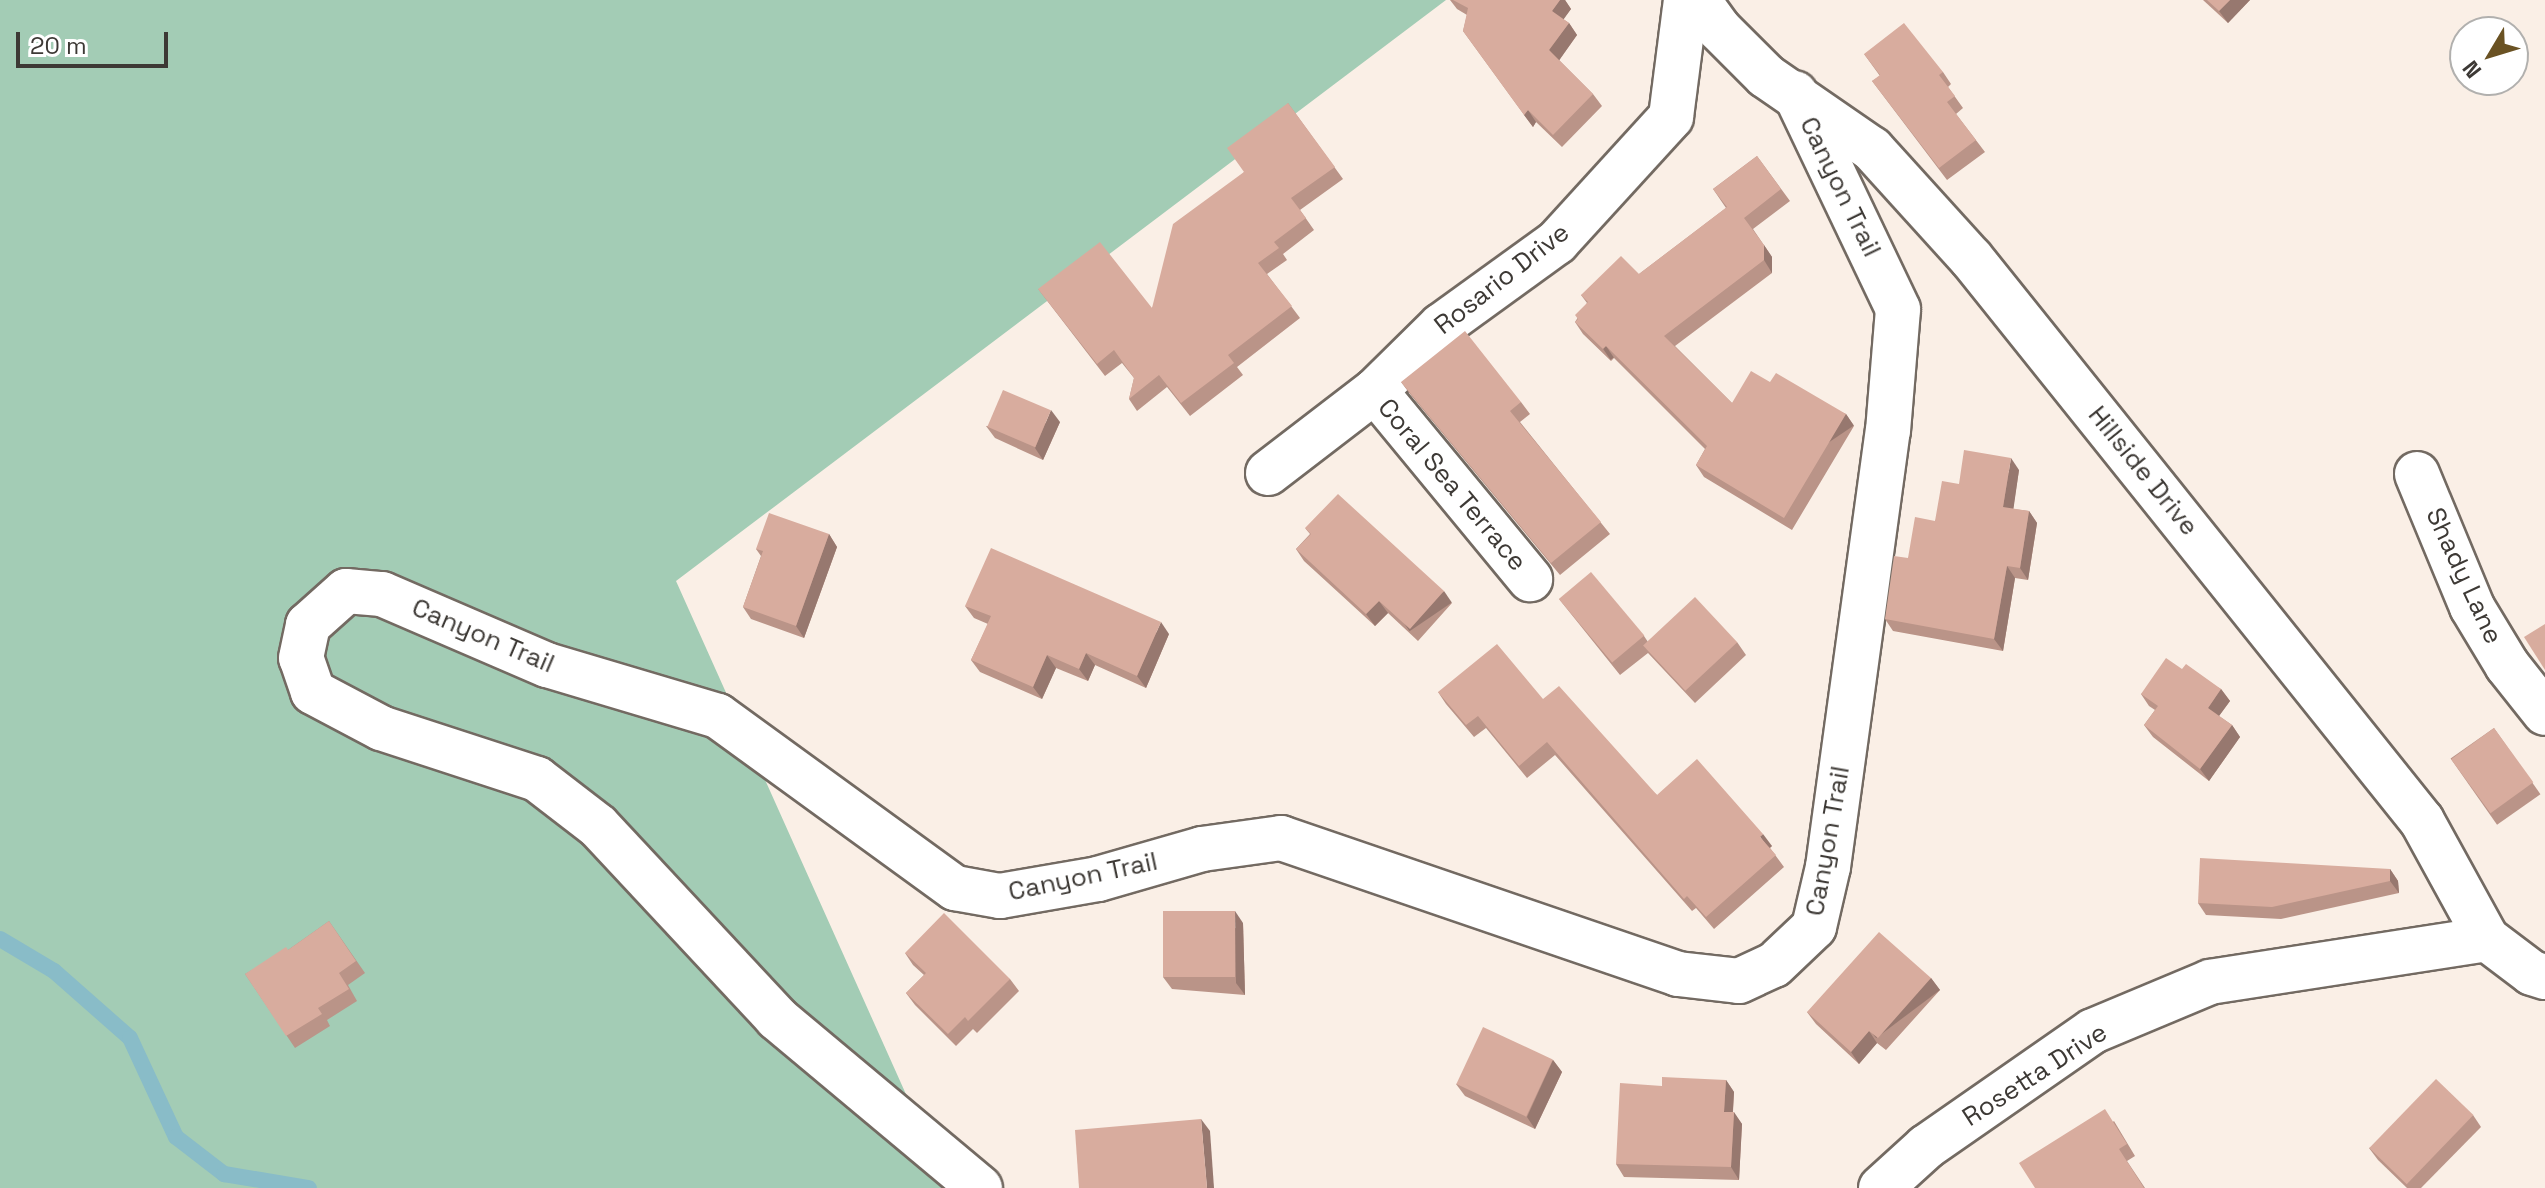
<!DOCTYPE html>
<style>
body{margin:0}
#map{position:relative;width:2545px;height:1188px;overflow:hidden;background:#faefe6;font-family:"Space Grotesk",sans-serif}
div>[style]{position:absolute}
.green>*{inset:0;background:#a3ccb5}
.stream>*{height:16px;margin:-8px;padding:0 8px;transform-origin:8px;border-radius:8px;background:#89bcc8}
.roads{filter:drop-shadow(2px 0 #736a62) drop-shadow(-2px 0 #736a62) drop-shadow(0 2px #736a62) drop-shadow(0 -2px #736a62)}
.minor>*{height:44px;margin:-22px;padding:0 22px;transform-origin:22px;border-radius:22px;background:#fff}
.wall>*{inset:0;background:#ba9488;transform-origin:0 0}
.shaded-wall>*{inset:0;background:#97786f;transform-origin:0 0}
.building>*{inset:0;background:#d8ac9e;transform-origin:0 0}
span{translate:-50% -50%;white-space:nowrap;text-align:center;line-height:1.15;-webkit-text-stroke:6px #fff;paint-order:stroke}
.street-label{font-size:26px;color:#3d3935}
.north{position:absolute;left:2449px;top:16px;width:80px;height:80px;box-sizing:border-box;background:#fff;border:2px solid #b1b0ae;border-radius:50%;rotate:232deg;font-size:22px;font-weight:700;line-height:32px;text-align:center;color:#3d3935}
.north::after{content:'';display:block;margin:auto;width:28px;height:36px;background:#6a5223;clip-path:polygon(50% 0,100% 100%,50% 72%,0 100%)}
.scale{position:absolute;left:16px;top:32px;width:152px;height:36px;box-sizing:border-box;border:4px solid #3d3935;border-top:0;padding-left:10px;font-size:24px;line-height:28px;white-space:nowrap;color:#3d3935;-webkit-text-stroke:6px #fff;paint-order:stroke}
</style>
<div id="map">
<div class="green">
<div style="clip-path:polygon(0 0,1446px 0,676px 581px,948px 1188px,0 1188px)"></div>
</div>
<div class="stream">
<div style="left:0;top:939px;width:63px;rotate:30.7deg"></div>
<div style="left:54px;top:971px;width:101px;rotate:41.4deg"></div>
<div style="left:130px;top:1038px;width:109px;rotate:65.1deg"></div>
<div style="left:176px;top:1137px;width:61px;rotate:37.6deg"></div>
<div style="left:224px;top:1174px;width:86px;rotate:9.4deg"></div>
</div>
<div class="roads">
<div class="minor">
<div style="left:1698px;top:0;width:36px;rotate:54deg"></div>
<div style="left:1719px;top:29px;width:66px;rotate:45deg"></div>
<div style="left:1766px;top:76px;width:129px;rotate:34.6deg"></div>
<div style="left:1872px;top:149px;width:147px;rotate:47.8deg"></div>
<div style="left:1971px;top:258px;width:721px;rotate:51.3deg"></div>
<div style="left:2422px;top:821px;width:135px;rotate:61.2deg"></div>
<div style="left:2487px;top:939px;width:56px;rotate:37.1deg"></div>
<div style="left:2532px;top:973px;width:14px;rotate:17deg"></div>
<div style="left:1375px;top:391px;width:244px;rotate:50.5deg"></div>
<div style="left:1268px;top:473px;width:135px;rotate:-37.5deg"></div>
<div style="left:1375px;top:391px;width:93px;rotate:-44.6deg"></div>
<div style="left:1441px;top:326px;width:143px;rotate:-35.9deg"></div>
<div style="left:1557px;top:242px;width:169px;rotate:-47.6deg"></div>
<div style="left:1671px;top:117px;width:118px;rotate:-82.7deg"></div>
<div style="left:2417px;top:474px;width:144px;rotate:67.5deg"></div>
<div style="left:2472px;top:607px;width:68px;rotate:58.9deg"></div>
<div style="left:2507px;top:665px;width:61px;rotate:51.6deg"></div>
<div style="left:980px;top:1188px;width:265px;rotate:-140.1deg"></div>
<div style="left:777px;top:1018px;width:262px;rotate:-133deg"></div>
<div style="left:598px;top:826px;width:77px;rotate:-142.4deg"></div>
<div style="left:537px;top:779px;width:164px;rotate:-161.9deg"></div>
<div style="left:381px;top:728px;width:77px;rotate:-152.1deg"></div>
<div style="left:313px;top:692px;width:36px;rotate:-109deg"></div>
<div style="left:301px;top:658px;width:34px;rotate:-78deg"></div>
<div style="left:308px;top:625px;width:51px;rotate:-41.8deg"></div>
<div style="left:346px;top:591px;width:36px;rotate:5deg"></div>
<div style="left:382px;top:594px;width:180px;rotate:23.3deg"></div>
<div style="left:547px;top:665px;width:178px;rotate:16.6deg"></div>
<div style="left:718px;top:716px;width:293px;rotate:36deg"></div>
<div style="left:955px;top:888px;width:46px;rotate:10.1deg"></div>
<div style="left:1000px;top:896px;width:99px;rotate:-9.8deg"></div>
<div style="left:1098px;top:879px;width:108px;rotate:-16.1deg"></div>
<div style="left:1202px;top:849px;width:80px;rotate:-7.9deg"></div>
<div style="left:1281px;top:838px;width:420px;rotate:18.9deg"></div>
<div style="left:1678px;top:974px;width:61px;rotate:6.5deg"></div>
<div style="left:1739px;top:981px;width:38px;rotate:-25deg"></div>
<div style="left:1774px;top:965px;width:55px;rotate:-43.5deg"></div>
<div style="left:1814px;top:927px;width:62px;rotate:-76.9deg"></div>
<div style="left:1828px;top:867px;width:440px;rotate:-82.2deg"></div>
<div style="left:1888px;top:431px;width:122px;rotate:-85.3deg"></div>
<div style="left:1898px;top:309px;width:239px;rotate:-115.5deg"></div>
<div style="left:1881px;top:1188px;width:61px;rotate:-42.3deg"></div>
<div style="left:1926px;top:1147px;width:203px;rotate:-34.8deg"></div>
<div style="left:2093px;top:1031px;width:127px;rotate:-22.7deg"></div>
<div style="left:2210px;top:982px;width:280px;rotate:-8.8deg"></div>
</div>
</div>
<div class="wall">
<div style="clip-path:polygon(1450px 0,1565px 0,1571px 9px,1563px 19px,1569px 23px,1577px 35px,1559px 60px,1593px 94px,1602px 106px,1562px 147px,1536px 122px,1533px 127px,1463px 31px,1467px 15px,1457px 9px)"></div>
<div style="clip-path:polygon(2203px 0,2250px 0,2228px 23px)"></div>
<div style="clip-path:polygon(1864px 54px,1943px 72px,1951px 84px,1948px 87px,1963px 108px,1956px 114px,1985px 152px,1947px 180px,1872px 81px,1880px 76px)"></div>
<div style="clip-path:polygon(1288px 103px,1343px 179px,1300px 210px,1314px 230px,1283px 254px,1287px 260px,1267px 274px,1300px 318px,1237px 367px,1243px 375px,1190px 416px,1167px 387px,1137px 411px,1129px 399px,1134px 378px,1122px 363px,1105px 376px,1038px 289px,1152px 308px,1244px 172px)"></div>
<div style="clip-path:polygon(1757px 156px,1790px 201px,1753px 229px,1772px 257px,1772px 273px,1675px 346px,1732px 403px,1770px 382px,1846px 414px,1854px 426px,1792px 530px,1704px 477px,1696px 465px,1705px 449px,1614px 358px,1611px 361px,1583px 334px,1575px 322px,1587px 303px,1581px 295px,1639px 274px,1726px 208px,1713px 189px)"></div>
<div style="clip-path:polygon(1401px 382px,1521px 402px,1530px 414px,1520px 422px,1610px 534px,1560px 575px,1410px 394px)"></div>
<div style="clip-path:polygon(1060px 422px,1043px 460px,995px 438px,986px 426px)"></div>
<div style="clip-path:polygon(2019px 470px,2013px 509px,2029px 511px,2037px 523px,2028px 580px,2015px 578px,2003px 651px,1893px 631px,1885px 619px,1908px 558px,1935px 521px,1959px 484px)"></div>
<div style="clip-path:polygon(1305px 528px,1452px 603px,1418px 641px,1388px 613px,1375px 626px,1304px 561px,1296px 549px,1310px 534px)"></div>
<div style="clip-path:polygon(829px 534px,837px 547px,804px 638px,751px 619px,743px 607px,761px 556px,756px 549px)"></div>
<div style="clip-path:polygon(1559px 599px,1644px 636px,1648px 642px,1737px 642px,1746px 655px,1695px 703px,1648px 653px,1620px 675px)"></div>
<div style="clip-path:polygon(965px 606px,1169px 634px,1146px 688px,1095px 665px,1088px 681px,1056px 668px,1042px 699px,980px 672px,971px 660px,988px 624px,974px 618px)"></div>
<div style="clip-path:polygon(2182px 669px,2221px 689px,2230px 701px,2219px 716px,2232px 725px,2240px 737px,2209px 781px,2153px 737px,2144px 725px,2155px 710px,2149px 706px,2141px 694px)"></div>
<div style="clip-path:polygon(1438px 692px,1543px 699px,1657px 795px,1772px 846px,1770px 848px,1784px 867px,1714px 929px,1696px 908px,1692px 911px,1555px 755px,1527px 778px,1486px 728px,1474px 737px,1446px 704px)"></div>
<div style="left:2494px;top:728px;width:81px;height:53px;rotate:55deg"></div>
<div style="clip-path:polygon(2390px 869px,2398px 881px,2399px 893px,2281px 919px,2206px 915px,2198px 903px)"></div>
<div style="clip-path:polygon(329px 921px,365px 973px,348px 985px,357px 1001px,327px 1020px,330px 1026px,295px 1048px,245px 974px,288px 950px)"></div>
<div style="clip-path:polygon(1243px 923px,1245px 995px,1172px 989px,1163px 977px)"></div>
<div style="clip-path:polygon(905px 953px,1010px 979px,1019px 991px,977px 1033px,973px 1029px,956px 1046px,915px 1005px,906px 993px,924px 975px,913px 965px)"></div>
<div style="clip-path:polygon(1931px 978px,1940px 990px,1886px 1050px,1877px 1043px,1859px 1064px,1816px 1024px,1807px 1012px)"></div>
<div style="clip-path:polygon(1553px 1060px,1562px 1072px,1535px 1129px,1465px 1096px,1456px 1084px)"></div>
<div style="clip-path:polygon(1726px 1080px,1734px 1092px,1733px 1112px,1742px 1124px,1739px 1180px,1624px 1177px,1616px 1164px,1662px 1086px)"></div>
<div style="clip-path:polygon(2473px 1115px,2481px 1127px,2421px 1188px,2407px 1188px,2378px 1160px,2369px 1148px)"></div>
<div style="clip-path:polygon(2114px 1121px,2135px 1156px,2127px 1161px,2145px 1188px,2035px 1188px)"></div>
</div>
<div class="shaded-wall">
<div style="clip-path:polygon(1560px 0,1565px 0,1571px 9px,1561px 23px,1552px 11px)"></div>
<div style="clip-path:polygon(2230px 0,2250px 0,2228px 23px,2219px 11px)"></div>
<div style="clip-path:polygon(1569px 23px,1577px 35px,1558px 62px,1549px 50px)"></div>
<div style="clip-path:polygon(1528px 110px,1536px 122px,1533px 127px,1524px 115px)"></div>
<div style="clip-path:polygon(1764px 245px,1772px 257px,1772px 273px,1764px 260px)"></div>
<div style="left:1606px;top:346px;width:14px;height:4px;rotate:56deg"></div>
<div style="clip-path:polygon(1051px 410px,1060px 422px,1043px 460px,1035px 448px)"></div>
<div style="left:1846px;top:414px;width:14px;height:121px;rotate:56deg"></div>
<div style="clip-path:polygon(2011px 458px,2019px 470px,2012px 519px,2003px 507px)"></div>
<div style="clip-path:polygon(2029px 511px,2037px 523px,2028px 580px,2020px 568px)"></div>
<div style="clip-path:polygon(829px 534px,837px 547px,804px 638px,796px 626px)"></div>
<div style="clip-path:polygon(2007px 566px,2015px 578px,2003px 651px,1994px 639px)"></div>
<div style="left:1444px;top:591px;width:14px;height:51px;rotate:56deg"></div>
<div style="clip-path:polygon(1379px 601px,1388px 613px,1375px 626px,1366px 614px)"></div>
<div style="clip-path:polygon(1161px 622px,1169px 634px,1146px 688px,1137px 676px)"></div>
<div style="clip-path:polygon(1086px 653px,1095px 665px,1088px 681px,1079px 669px)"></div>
<div style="clip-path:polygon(1047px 655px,1056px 668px,1042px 699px,1033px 687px)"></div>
<div style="clip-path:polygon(2221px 689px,2230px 701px,2216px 720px,2208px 708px)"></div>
<div style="clip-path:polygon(2232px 725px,2240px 737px,2209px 781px,2200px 769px)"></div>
<div style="left:1763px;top:834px;width:15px;height:4px;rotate:53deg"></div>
<div style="clip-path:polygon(2390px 869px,2398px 881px,2399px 893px,2390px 881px)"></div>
<div style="clip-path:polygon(1235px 911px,1243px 923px,1245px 995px,1236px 983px)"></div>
<div style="left:1931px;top:978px;width:15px;height:80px;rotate:53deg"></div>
<div style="clip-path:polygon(1869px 1031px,1877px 1043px,1859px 1064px,1851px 1052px)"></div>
<div style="clip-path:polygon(1553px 1060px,1562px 1072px,1535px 1129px,1527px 1117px)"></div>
<div style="clip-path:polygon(1726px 1080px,1734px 1092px,1732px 1124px,1724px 1112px)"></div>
<div style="clip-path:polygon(1734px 1112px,1742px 1124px,1739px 1180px,1731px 1167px)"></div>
<div style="clip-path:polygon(1201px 1119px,1210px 1131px,1214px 1188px,1207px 1188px)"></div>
</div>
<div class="building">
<div style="clip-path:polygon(1453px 0,1560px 0,1552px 11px,1569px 23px,1549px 50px,1593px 94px,1553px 135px,1528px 110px,1524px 115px,1463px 31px,1468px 8px)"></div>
<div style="clip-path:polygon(2207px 0,2230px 0,2219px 11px)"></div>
<div style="clip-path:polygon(1904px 23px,1943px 72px,1939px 75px,1955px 96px,1947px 102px,1976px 140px,1939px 168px,1872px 81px,1880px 75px,1864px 54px)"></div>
<div style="clip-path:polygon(1288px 103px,1335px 167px,1291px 198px,1306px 218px,1274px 242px,1279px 248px,1258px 263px,1292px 306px,1228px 355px,1234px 363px,1181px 403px,1159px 375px,1129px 399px,1134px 378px,1114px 350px,1097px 364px,1038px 289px,1100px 242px,1152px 308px,1173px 224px,1244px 172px,1227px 148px)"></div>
<div style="clip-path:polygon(1757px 156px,1781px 189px,1744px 218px,1764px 245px,1764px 260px,1664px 336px,1732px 403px,1751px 371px,1770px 382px,1776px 373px,1846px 414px,1784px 518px,1696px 465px,1707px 446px,1606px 346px,1603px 349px,1575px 322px,1578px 319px,1575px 315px,1588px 302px,1581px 295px,1621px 256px,1639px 274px,1727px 207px,1713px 189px)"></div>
<div style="clip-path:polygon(1465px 331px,1521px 402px,1510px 411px,1601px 522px,1551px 563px,1401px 382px)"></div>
<div style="left:1003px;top:390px;width:52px;height:40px;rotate:23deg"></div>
<div style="clip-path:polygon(1964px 450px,2011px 458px,2003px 507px,2029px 511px,2020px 568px,2007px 566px,1994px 639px,1885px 619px,1894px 556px,1908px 558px,1915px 517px,1935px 521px,1942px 481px,1959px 484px)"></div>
<div style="clip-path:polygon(1338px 494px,1444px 591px,1410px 629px,1379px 601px,1366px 614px,1296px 549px,1311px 534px,1305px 528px)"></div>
<div style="clip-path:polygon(769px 513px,829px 534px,796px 626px,743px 607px,763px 551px,756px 549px)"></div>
<div style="clip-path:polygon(991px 548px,1161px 622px,1137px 676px,1086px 653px,1079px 669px,1047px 655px,1033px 687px,971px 660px,991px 616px,965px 606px)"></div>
<div style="left:1591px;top:572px;width:83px;height:42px;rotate:50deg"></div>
<div style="left:1695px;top:597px;width:62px;height:71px;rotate:47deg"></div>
<div style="clip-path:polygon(2545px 624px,2545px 670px,2524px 637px)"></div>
<div style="clip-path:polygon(1497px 644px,1543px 699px,1559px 686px,1657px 795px,1697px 759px,1763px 834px,1760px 837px,1776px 855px,1706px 917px,1687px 896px,1684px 899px,1547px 742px,1519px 766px,1478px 716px,1466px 725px,1438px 692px)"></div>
<div style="clip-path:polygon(2166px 658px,2182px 669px,2186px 664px,2221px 689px,2208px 708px,2232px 725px,2200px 769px,2144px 725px,2158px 706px,2141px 694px)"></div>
<div style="left:2494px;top:728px;width:67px;height:53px;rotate:54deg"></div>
<div style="clip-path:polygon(2200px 858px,2390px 869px,2390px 881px,2272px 907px,2198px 903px)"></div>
<div style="left:1163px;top:911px;width:72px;height:66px"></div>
<div style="clip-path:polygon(944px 913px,1010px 979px,968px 1021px,965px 1017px,948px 1034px,906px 993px,926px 973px,905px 953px)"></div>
<div style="clip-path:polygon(329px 921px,356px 961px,339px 973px,349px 989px,318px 1008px,322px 1014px,286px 1036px,245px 974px,286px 947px,288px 950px)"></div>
<div style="clip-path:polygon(1879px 932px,1931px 978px,1878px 1038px,1869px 1031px,1851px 1052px,1807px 1012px)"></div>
<div style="left:1483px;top:1027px;width:77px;height:63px;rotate:25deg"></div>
<div style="clip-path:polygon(1662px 1077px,1726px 1080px,1724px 1112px,1734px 1112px,1731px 1167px,1616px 1164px,1620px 1083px,1662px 1086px)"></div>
<div style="left:2436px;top:1079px;width:52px;height:96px;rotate:44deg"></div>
<div style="clip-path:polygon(2105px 1109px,2127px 1144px,2119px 1149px,2144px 1188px,2035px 1188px,2019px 1163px)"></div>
<div style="clip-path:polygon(1201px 1119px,1207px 1188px,1079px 1188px,1075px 1130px)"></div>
</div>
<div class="street-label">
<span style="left:1840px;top:187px;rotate:64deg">Canyon Trail</span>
<span style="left:1502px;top:279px;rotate:-38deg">Rosario Drive</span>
<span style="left:2143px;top:471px;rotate:51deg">Hillside Drive</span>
<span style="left:1452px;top:485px;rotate:50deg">Coral Sea Terrace</span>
<span style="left:2464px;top:576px;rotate:65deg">Shady Lane</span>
<span style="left:483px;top:636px;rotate:23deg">Canyon Trail</span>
<span style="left:1828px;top:841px;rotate:-80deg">Canyon Trail</span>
<span style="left:1083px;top:877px;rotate:-12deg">Canyon Trail</span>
<span style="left:2035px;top:1075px;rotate:-33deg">Rosetta Drive</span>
</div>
<div class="north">N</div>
<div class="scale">20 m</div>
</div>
